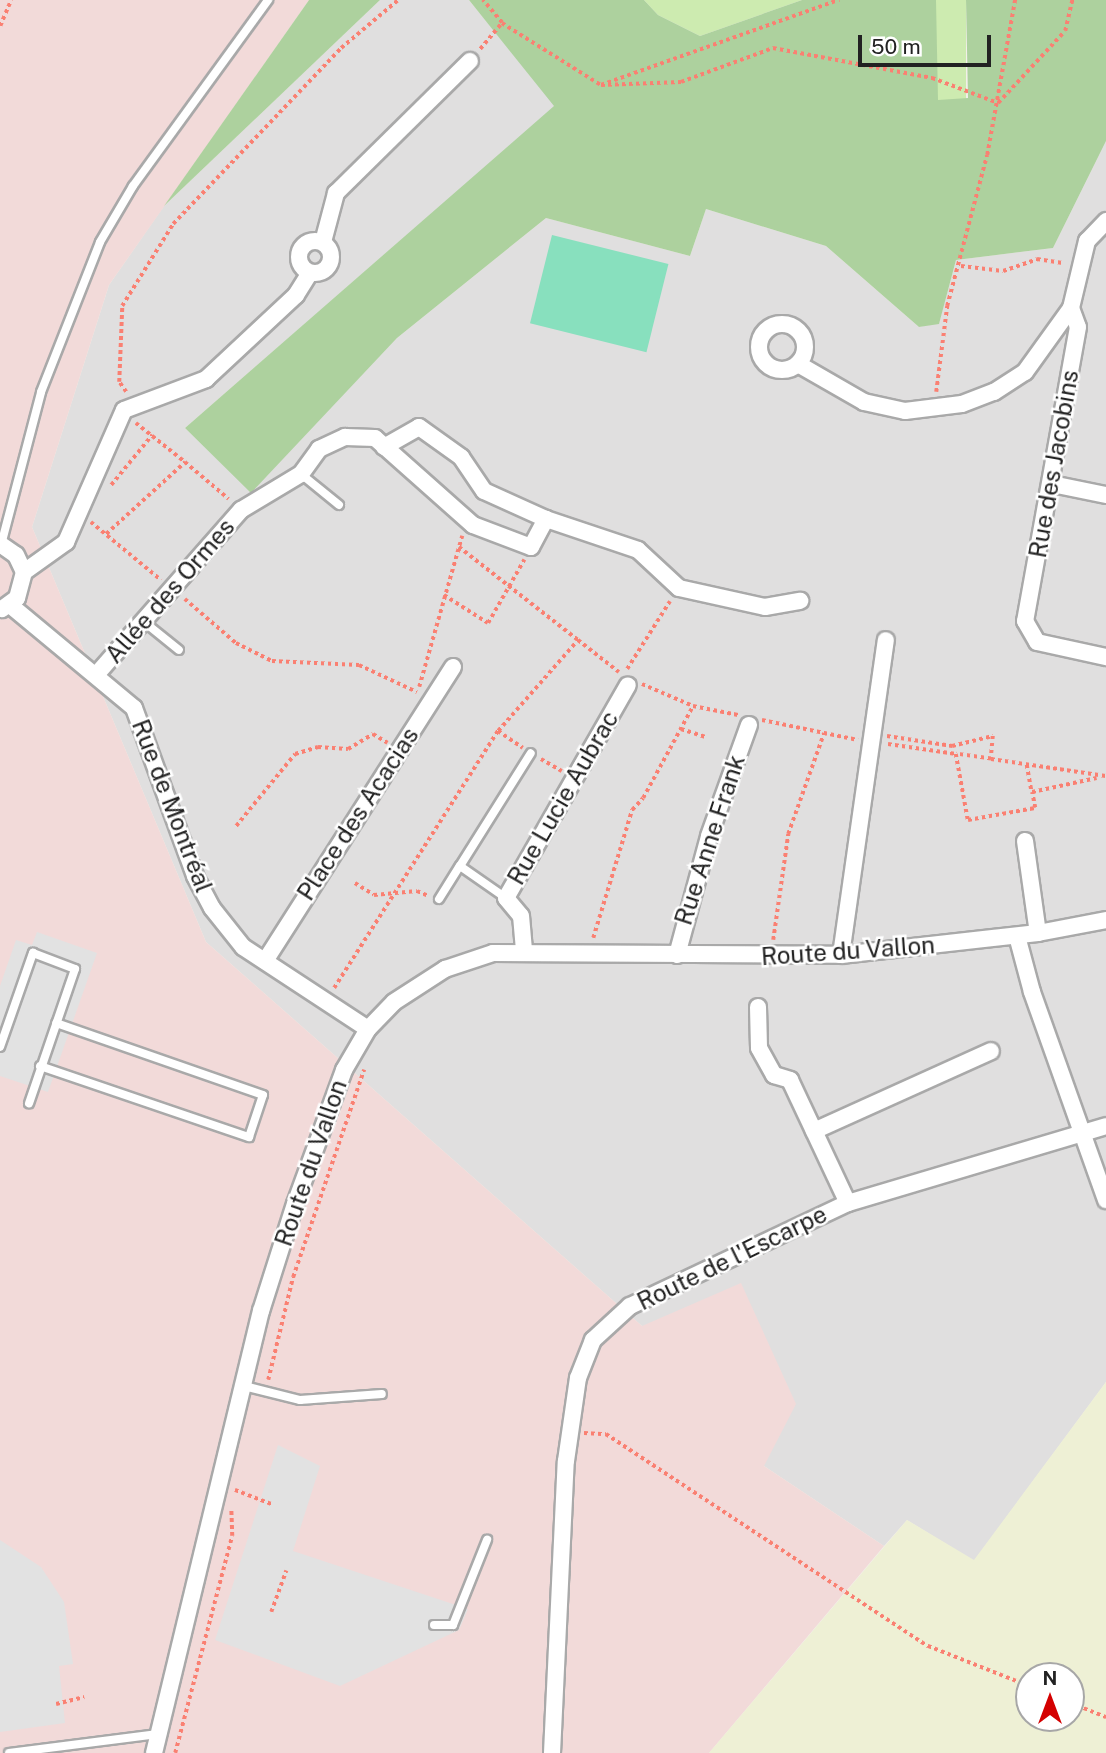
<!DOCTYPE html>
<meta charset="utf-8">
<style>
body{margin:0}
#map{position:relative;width:1106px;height:1753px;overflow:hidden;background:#f2efe9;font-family:"Public Sans",sans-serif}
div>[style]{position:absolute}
.residential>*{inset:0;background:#e0dfdf}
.commercial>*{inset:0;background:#f2dad9}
.farmland>*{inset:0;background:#eef0d5}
.grass>*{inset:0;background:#cdebb0;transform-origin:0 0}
.forest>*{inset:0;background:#add19e}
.pitch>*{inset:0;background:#88e0be;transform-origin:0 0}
.parking>*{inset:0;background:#e2e2e2}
.path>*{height:3.5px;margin-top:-1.75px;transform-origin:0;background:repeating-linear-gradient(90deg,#fa8072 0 3.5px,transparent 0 7px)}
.roads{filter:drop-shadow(2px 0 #a9a9a9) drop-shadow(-2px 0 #a9a9a9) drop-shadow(0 2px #a9a9a9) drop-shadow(0 -2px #a9a9a9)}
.lane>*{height:8px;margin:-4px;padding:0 4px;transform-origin:4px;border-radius:4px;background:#fff}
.street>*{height:16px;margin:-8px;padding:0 8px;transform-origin:8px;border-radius:8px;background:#fff}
.street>.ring{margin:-8px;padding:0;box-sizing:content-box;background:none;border:16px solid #fff;border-radius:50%}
span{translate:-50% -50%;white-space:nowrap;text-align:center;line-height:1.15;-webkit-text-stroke:5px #fff;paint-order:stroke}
.street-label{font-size:24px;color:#222}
.north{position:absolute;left:1015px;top:1662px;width:70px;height:70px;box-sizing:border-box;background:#fff;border:2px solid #a7a7a7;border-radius:50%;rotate:0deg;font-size:19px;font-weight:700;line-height:28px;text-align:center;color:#222}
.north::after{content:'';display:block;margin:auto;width:24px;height:32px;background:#d40000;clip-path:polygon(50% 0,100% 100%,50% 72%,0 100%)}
.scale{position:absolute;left:858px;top:35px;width:133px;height:32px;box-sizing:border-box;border:4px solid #222;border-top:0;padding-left:9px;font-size:21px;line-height:24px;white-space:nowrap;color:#222;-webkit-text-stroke:5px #fff;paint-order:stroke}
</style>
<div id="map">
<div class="residential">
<div style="clip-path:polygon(380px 0,469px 0,555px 106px,185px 428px,251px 492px,397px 338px,546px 218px,690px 256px,706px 209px,826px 246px,919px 327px,939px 323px,956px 260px,1053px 248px,1106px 141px,1106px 1382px,974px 1561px,907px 1520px,884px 1546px,764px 1466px,642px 1326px,206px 942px,32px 527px,109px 285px,164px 206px)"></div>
</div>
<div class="commercial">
<div style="clip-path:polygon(0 0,309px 0,109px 285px,32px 527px,206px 942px,642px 1326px,741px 1283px,796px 1404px,764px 1466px,884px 1546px,709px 1753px,0 1753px)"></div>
</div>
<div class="farmland">
<div style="clip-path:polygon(evenodd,1106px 1382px,1106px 1753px,709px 1753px,907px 1520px,974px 1560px,1106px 1382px,1029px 1676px,1071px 1676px,1071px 1718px,1029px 1718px,1029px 1676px)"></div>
</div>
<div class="grass">
<div style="clip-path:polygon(644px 0,802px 0,700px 36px,658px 15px)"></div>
<div style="left:936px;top:0;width:30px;height:100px"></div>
</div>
<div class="forest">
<div style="clip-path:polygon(309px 0,380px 0,164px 206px)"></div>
<div style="clip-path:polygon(469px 0,644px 0,658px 15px,700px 36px,802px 0,936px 0,938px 100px,968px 98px,966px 0,1106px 0,1106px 141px,1053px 248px,956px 260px,939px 324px,919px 327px,826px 246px,706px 209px,690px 256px,546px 218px,397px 338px,251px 493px,185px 428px,554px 106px)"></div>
</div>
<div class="pitch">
<div style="left:552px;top:235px;width:120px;height:91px;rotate:14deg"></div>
</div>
<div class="parking">
<div style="clip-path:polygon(37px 932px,97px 953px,48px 1092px,0 1076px,0 986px,16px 940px,32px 945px)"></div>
<div style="clip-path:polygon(278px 1445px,320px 1466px,293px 1551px,468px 1609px,459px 1630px,340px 1686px,215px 1640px)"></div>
<div style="clip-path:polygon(0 1540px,41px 1567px,64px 1602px,73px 1664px,59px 1666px,65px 1723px,0 1732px)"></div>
</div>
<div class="path">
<div style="left:502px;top:23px;width:117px;rotate:32.1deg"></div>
<div style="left:601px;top:85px;width:253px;rotate:-19.7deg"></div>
<div style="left:0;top:26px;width:28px;rotate:-67deg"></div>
<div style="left:480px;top:49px;width:34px;rotate:-50deg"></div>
<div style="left:502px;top:23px;width:30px;rotate:-130deg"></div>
<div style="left:601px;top:85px;width:80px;rotate:-2.1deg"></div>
<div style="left:681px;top:82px;width:98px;rotate:-20.3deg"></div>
<div style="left:773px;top:48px;width:162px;rotate:10.7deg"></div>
<div style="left:932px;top:78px;width:71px;rotate:20.7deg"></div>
<div style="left:998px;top:103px;width:98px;rotate:-47.1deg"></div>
<div style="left:1065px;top:31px;width:32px;rotate:-77deg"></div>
<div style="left:961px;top:266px;width:42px;rotate:6.8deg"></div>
<div style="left:1003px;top:271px;width:36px;rotate:-19deg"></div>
<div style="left:1037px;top:259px;width:26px;rotate:9deg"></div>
<div style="left:126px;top:392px;width:12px;rotate:-125deg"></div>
<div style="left:119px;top:382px;width:76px;rotate:-87.7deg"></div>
<div style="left:122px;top:306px;width:97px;rotate:-58.1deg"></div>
<div style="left:173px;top:224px;width:243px;rotate:-46.3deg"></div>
<div style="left:341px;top:48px;width:75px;rotate:-40.1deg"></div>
<div style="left:936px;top:392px;width:87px;rotate:-82.7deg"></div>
<div style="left:947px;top:306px;width:156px;rotate:-75.2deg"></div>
<div style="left:987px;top:155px;width:158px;rotate:-79.8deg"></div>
<div style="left:136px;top:423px;width:63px;rotate:38.5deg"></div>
<div style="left:111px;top:485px;width:65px;rotate:-50.6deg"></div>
<div style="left:91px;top:522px;width:91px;rotate:39.6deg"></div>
<div style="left:106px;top:534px;width:107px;rotate:-42.3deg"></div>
<div style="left:185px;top:462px;width:57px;rotate:40.1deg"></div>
<div style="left:459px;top:547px;width:151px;rotate:38deg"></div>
<div style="left:444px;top:595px;width:52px;rotate:32.5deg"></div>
<div style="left:488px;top:623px;width:73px;rotate:-60.3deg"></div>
<div style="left:185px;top:599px;width:67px;rotate:40.8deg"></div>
<div style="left:236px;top:643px;width:40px;rotate:26.6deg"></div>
<div style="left:272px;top:661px;width:87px;rotate:2.6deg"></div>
<div style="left:359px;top:665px;width:64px;rotate:25deg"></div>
<div style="left:627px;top:669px;width:80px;rotate:-57.7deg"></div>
<div style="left:642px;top:684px;width:56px;rotate:23.3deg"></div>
<div style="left:693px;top:706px;width:46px;rotate:11.3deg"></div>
<div style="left:419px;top:687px;width:157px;rotate:-74.1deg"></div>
<div style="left:762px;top:720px;width:98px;rotate:11.8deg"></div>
<div style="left:681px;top:729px;width:26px;rotate:18deg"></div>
<div style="left:498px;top:731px;width:121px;rotate:-48.7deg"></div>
<div style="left:578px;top:640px;width:52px;rotate:38deg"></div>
<div style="left:887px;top:736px;width:66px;rotate:8.7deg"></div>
<div style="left:952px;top:746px;width:42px;rotate:-13.7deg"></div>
<div style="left:993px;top:736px;width:23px;rotate:95deg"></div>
<div style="left:991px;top:759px;width:116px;rotate:8.4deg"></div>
<div style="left:888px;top:744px;width:69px;rotate:8.4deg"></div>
<div style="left:541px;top:759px;width:24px;rotate:30deg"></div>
<div style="left:991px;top:759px;width:35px;rotate:-172deg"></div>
<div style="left:956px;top:754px;width:67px;rotate:79.7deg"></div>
<div style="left:968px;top:820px;width:68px;rotate:-10.2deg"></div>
<div style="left:1035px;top:808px;width:16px;rotate:-101deg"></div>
<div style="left:1027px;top:765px;width:27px;rotate:80deg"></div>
<div style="left:1032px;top:792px;width:66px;rotate:-12.2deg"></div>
<div style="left:236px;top:826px;width:93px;rotate:-50.7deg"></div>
<div style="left:295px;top:754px;width:24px;rotate:-17deg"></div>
<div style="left:318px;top:747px;width:30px;rotate:4deg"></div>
<div style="left:348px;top:749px;width:29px;rotate:-31deg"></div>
<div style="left:373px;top:734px;width:17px;rotate:31deg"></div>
<div style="left:355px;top:883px;width:22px;rotate:32deg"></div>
<div style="left:374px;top:895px;width:43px;rotate:-5.3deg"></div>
<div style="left:417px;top:891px;width:13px;rotate:23deg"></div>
<div style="left:593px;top:938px;width:134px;rotate:-73.1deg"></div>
<div style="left:632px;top:810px;width:16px;rotate:-47deg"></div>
<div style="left:643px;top:798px;width:105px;rotate:-61.5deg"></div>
<div style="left:773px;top:940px;width:107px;rotate:-81.9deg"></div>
<div style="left:788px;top:834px;width:107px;rotate:-70.4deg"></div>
<div style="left:334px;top:988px;width:305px;rotate:-57.5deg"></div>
<div style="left:498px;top:731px;width:30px;rotate:34deg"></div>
<div style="left:268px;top:1380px;width:106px;rotate:-76.4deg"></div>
<div style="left:293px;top:1277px;width:219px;rotate:-71.1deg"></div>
<div style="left:584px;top:1433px;width:22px;rotate:3deg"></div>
<div style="left:606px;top:1434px;width:386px;rotate:33.4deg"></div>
<div style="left:928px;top:1646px;width:109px;rotate:21.6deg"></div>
<div style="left:235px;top:1490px;width:40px;rotate:21deg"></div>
<div style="left:271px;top:1612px;width:44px;rotate:-69.9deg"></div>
<div style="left:1071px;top:1703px;width:38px;rotate:22deg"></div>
<div style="left:56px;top:1704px;width:29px;rotate:-14deg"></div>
<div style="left:175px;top:1753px;width:224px;rotate:-75.3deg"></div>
<div style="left:232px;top:1536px;width:26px;rotate:-92deg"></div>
</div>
<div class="roads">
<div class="lane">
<div style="left:301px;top:474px;width:49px;rotate:39.2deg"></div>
<div style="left:1px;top:545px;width:158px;rotate:-75.3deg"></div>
<div style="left:41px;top:392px;width:161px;rotate:-68.5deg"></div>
<div style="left:100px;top:242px;width:65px;rotate:-59.5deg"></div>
<div style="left:133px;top:186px;width:230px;rotate:-54deg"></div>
<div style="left:143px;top:621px;width:46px;rotate:38.9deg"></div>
<div style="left:460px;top:866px;width:133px;rotate:-57.9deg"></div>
<div style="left:439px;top:899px;width:39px;rotate:-58deg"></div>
<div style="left:460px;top:866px;width:56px;rotate:34.8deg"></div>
<div style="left:0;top:1047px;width:100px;rotate:-70.7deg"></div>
<div style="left:33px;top:953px;width:45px;rotate:20.9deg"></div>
<div style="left:75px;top:969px;width:142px;rotate:108.9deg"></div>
<div style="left:40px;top:1066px;width:221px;rotate:18.8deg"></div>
<div style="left:249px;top:1137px;width:44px;rotate:-71.6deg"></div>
<div style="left:263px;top:1095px;width:219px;rotate:-160.8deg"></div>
<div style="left:244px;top:1386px;width:58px;rotate:14deg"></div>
<div style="left:300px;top:1400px;width:82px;rotate:-4.2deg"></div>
<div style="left:434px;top:1625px;width:19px"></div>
<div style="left:453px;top:1625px;width:92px;rotate:-68.2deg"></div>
<div style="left:9px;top:1753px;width:150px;rotate:-7.3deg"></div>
</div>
<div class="street">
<div class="ring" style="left:299px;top:241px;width:16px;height:16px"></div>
<div style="left:323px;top:242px;width:51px;rotate:-75.1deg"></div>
<div style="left:336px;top:193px;width:188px;rotate:-44.6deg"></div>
<div style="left:1071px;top:308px;width:20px;rotate:70deg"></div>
<div style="left:1078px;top:327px;width:299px;rotate:100.2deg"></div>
<div style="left:1025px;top:621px;width:24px;rotate:60deg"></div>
<div style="left:1037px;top:642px;width:71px;rotate:12.3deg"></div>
<div class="ring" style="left:759px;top:324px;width:30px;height:30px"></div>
<div style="left:798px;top:364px;width:76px;rotate:29.9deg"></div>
<div style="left:864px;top:402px;width:42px;rotate:12.4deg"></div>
<div style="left:905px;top:411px;width:57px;rotate:-7deg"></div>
<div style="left:962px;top:404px;width:34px;rotate:-21deg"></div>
<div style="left:994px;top:392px;width:37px;rotate:-33deg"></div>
<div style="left:1025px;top:372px;width:79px;rotate:-54.3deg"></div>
<div style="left:1071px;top:308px;width:69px;rotate:-76.6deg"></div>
<div style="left:1087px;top:241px;width:28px;rotate:-46deg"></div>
<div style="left:384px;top:447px;width:40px;rotate:-29.7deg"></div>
<div style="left:419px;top:427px;width:52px;rotate:35.5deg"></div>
<div style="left:461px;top:457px;width:41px;rotate:55.9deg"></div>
<div style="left:484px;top:491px;width:68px;rotate:24.3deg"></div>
<div style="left:1052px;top:484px;width:55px;rotate:11.5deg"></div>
<div style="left:0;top:544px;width:19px;rotate:35deg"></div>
<div style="left:16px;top:555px;width:19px;rotate:65deg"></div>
<div style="left:24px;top:572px;width:27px;rotate:105deg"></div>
<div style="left:17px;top:598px;width:19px;rotate:144deg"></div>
<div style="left:24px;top:572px;width:52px;rotate:-35.5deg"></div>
<div style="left:66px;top:542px;width:144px;rotate:-66.3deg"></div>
<div style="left:124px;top:410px;width:88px;rotate:-20.7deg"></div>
<div style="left:206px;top:379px;width:123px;rotate:-43deg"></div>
<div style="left:296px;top:295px;width:26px;rotate:-58deg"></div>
<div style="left:10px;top:605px;width:161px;rotate:39.7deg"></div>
<div style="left:134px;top:708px;width:179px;rotate:70deg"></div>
<div style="left:195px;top:876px;width:36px;rotate:62deg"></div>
<div style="left:212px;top:908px;width:50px;rotate:51.5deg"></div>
<div style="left:243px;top:947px;width:149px;rotate:33.3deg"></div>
<div style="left:96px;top:675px;width:220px;rotate:-48.7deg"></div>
<div style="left:241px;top:510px;width:70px;rotate:-31deg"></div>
<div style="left:301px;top:474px;width:31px;rotate:-54deg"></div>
<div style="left:319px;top:449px;width:29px;rotate:-25deg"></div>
<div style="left:345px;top:437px;width:30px;rotate:2deg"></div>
<div style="left:375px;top:438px;width:131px;rotate:41.6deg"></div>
<div style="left:473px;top:525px;width:62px;rotate:20.8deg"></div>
<div style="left:531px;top:547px;width:32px;rotate:-62deg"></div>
<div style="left:546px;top:519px;width:97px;rotate:18.6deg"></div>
<div style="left:638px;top:550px;width:56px;rotate:42.8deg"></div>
<div style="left:679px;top:588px;width:88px;rotate:12.5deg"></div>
<div style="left:765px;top:607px;width:36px;rotate:-10deg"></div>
<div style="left:1025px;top:841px;width:93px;rotate:82deg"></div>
<div style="left:1017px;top:936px;width:58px;rotate:75deg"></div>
<div style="left:1032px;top:992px;width:221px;rotate:70.4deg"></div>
<div style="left:524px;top:950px;width:34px;rotate:-95deg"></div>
<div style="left:521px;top:916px;width:23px;rotate:-130deg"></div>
<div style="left:506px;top:898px;width:245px;rotate:-60.2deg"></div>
<div style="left:677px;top:955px;width:123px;rotate:-74.9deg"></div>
<div style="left:709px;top:836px;width:118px;rotate:-70.2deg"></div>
<div style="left:841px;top:955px;width:318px;rotate:-81.9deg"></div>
<div style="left:265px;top:961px;width:349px;rotate:-57.4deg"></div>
<div style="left:758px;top:1007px;width:41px;rotate:88.6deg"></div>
<div style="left:759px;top:1048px;width:31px;rotate:61deg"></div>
<div style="left:774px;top:1075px;width:17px;rotate:17deg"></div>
<div style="left:790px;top:1080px;width:136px;rotate:64.8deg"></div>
<div style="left:814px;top:1131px;width:194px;rotate:-24.3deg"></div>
<div style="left:154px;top:1753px;width:455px;rotate:-76.4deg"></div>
<div style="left:261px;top:1311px;width:112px;rotate:-72.4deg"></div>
<div style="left:295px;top:1204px;width:143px;rotate:-69.9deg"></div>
<div style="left:344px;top:1070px;width:48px;rotate:-59.7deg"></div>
<div style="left:368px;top:1029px;width:37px;rotate:-46deg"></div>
<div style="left:394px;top:1002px;width:61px;rotate:-32.9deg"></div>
<div style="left:445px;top:969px;width:51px;rotate:-18.4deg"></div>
<div style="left:493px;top:953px;width:348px;rotate:0.3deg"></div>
<div style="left:841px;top:955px;width:198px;rotate:-6.4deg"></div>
<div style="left:1038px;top:933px;width:69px;rotate:-10.8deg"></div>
<div style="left:552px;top:1753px;width:292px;rotate:-87.3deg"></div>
<div style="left:566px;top:1461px;width:84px;rotate:-81.8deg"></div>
<div style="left:578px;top:1378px;width:41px;rotate:-68.5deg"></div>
<div style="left:593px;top:1340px;width:50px;rotate:-42.6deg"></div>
<div style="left:630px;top:1306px;width:241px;rotate:-25.3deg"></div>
<div style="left:848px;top:1203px;width:269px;rotate:-16.6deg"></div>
</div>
</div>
<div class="street-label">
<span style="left:1054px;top:464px;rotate:-80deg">Rue des Jacobins</span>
<span style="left:170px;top:591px;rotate:-49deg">Allée des Ormes</span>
<span style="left:563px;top:798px;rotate:-60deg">Rue Lucie Aubrac</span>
<span style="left:172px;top:806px;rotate:69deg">Rue de Montréal</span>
<span style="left:358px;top:814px;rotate:-57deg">Place des Acacias</span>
<span style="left:710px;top:840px;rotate:-72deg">Rue Anne Frank</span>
<span style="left:848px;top:951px;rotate:-4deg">Route du Vallon</span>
<span style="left:311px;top:1163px;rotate:-71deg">Route du Vallon</span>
<span style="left:732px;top:1258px;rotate:-26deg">Route de l'Escarpe</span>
</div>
<div class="north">N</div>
<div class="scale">50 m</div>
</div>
